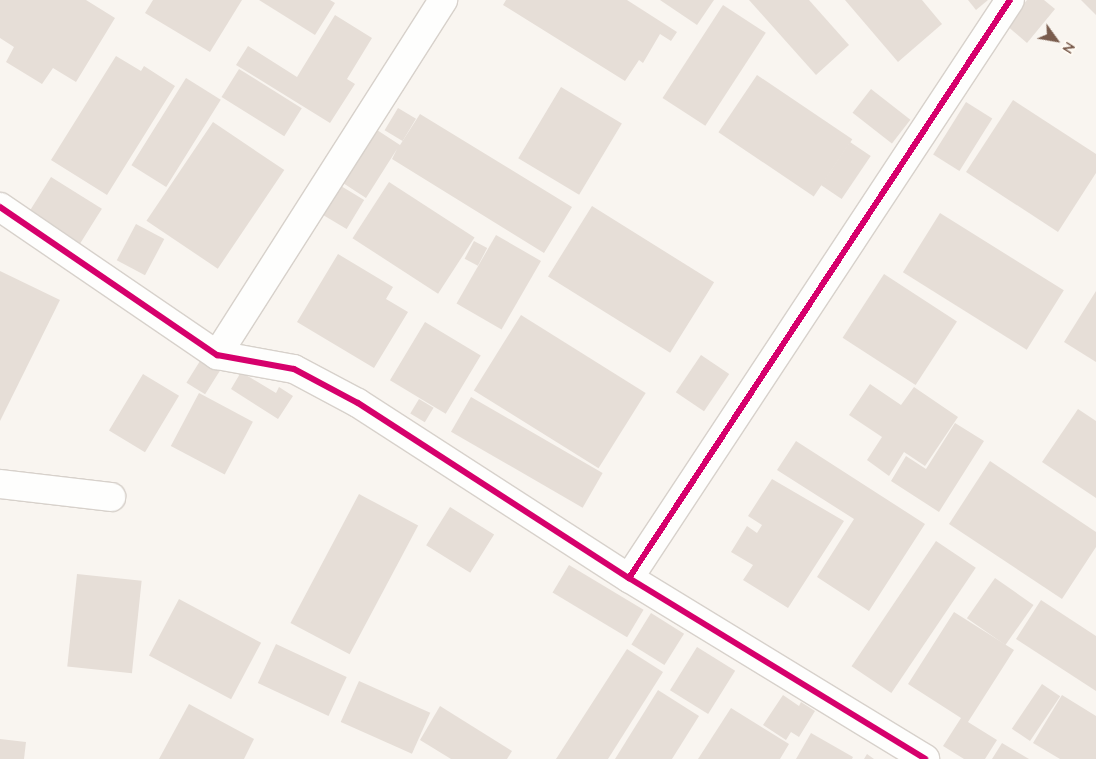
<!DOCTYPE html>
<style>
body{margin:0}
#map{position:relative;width:1096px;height:759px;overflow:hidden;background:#f9f5f0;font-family:Quicksand,sans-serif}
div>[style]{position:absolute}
.building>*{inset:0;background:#e6ded7;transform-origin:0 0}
.roads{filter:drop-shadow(1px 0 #d7d1cb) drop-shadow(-1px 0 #d7d1cb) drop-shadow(0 1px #d7d1cb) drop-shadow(0 -1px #d7d1cb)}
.street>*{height:28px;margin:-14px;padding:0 14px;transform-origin:14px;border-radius:14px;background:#fefefd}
.cycleway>*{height:6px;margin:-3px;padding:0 3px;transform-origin:3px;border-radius:3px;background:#d6006c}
span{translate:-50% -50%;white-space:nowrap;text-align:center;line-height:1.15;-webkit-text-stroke:4.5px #fffaf3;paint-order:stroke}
.north{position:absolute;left:1031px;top:15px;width:50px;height:50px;-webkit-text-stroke:4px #fffaf3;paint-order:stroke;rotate:122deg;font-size:14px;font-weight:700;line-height:20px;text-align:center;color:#7a5c4d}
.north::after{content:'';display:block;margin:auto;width:18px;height:22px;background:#7a5c4d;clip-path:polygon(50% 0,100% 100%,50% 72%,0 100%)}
</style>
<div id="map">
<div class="building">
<div style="clip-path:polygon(0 0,86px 0,115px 18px,76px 82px,53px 68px,42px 84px,6px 62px,14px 47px,0 38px)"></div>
<div style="clip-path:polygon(153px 0,242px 0,210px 52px,145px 13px)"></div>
<div style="clip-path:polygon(259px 0,330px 0,335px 3px,315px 35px)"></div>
<div style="clip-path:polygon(506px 0,627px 0,677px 32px,671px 41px,660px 34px,643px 63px,639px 60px,625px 81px,503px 5px)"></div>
<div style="clip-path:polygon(660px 0,714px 0,697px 25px)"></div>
<div style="clip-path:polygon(749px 0,809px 0,849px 45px,816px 75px)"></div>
<div style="clip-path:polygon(845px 0,922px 0,942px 24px,898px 62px)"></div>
<div style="clip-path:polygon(968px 0,988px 0,976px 10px)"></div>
<div style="clip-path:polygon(1027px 0,1044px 0,1055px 9px,1027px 43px,1006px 25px)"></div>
<div style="clip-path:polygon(1081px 0,1096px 0,1096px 15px)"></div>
<div style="left:723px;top:5px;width:51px;height:111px;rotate:33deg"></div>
<div style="clip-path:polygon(335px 15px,372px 38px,347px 79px,355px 84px,330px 123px,236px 65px,248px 46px,297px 77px)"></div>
<div style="clip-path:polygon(116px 56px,141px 71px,144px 66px,175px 86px,107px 195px,51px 160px)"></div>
<div style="left:239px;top:69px;width:74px;height:33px;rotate:32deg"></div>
<div style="left:757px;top:75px;width:115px;height:69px;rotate:34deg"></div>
<div style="left:186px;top:78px;width:41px;height:103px;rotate:32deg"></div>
<div style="left:561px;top:87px;width:71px;height:83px;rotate:31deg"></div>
<div style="left:871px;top:89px;width:50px;height:30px;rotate:38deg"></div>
<div style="clip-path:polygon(1013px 100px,1096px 154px,1096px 173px,1058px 232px,966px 172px)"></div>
<div style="left:966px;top:102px;width:31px;height:62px;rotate:32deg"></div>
<div style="left:398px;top:108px;width:21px;height:26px;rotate:31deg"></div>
<div style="clip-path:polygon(420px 114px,572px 207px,544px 253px,392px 159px,397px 149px,366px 198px,343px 183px,377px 130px,400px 145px)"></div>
<div style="left:213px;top:122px;width:86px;height:119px;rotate:34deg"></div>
<div style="left:850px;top:142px;width:25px;height:52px;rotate:34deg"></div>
<div style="left:51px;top:177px;width:60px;height:44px;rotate:32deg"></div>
<div style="left:389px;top:182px;width:102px;height:67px;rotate:33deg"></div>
<div style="left:341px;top:186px;width:27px;height:34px;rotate:31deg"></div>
<div style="left:592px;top:206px;width:144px;height:83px;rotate:32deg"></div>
<div style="left:940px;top:213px;width:146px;height:70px;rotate:32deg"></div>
<div style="left:136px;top:224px;width:32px;height:41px;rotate:28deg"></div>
<div style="left:496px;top:235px;width:52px;height:79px;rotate:30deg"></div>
<div style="left:474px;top:241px;width:15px;height:20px;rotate:28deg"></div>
<div style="clip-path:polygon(338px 254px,393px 287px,386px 299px,408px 312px,374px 368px,297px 322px)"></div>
<div style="clip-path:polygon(0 271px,60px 300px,0 421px)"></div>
<div style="left:884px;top:274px;width:87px;height:76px;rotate:33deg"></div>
<div style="clip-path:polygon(1096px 291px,1096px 362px,1064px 342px)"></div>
<div style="left:521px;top:315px;width:147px;height:89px;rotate:32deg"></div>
<div style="left:425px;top:322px;width:65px;height:68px;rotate:31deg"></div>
<div style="left:205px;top:353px;width:22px;height:35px;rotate:32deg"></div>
<div style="left:701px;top:355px;width:34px;height:45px;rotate:34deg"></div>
<div style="clip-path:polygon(241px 372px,276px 393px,279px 387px,293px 396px,278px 419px,231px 389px)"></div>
<div style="left:143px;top:374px;width:42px;height:66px;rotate:31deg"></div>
<div style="clip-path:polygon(870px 384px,901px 405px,914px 387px,958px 417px,925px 466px,904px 452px,889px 476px,867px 460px,882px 437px,849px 415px)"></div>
<div style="left:199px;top:393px;width:61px;height:60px;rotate:28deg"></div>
<div style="left:471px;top:397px;width:152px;height:40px;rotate:30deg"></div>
<div style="left:419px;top:399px;width:17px;height:17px;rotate:31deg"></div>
<div style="clip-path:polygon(1078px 409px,1096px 421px,1096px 498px,1042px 462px)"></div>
<div style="clip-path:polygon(955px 423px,984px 441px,939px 512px,891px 481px,906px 456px,926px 469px)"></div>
<div style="clip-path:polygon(796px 441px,925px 524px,869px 611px,817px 577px,854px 519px,777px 470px)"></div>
<div style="clip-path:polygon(990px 461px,1096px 532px,1096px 547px,1062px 599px,949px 524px)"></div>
<div style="clip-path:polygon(772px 479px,844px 521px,788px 608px,743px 580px,753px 565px,731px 552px,747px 526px,757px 533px,762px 525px,748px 516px)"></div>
<div style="left:359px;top:494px;width:67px;height:146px;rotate:28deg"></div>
<div style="left:450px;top:507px;width:52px;height:45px;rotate:32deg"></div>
<div style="left:936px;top:541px;width:48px;height:151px;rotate:34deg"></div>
<div style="left:569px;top:565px;width:87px;height:32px;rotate:31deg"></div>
<div style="left:77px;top:574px;width:65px;height:93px;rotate:6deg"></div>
<div style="left:995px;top:578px;width:47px;height:49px;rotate:35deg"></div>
<div style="left:179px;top:599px;width:93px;height:64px;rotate:28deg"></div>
<div style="clip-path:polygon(1041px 600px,1096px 636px,1096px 691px,1016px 639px)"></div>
<div style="clip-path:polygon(954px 612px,1014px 650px,968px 722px,997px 740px,985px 759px,964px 759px,943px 746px,961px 718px,908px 684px)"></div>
<div style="left:651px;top:613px;width:39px;height:37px;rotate:32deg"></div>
<div style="left:276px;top:644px;width:78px;height:43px;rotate:25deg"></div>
<div style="left:697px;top:647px;width:45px;height:51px;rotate:32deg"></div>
<div style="clip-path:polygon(627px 649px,663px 672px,608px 759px,556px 759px)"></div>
<div style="left:359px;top:681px;width:78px;height:45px;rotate:24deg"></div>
<div style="left:1042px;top:684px;width:22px;height:54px;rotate:34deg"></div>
<div style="clip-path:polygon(658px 690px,699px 716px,672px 759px,615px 759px)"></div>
<div style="clip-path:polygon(783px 695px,799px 706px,801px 702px,815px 711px,799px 737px,791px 732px,786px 740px,763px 725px)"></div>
<div style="clip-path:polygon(1062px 695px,1096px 716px,1096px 759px,1060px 759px,1033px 743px)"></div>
<div style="clip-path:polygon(189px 704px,254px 739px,244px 759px,159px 759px)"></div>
<div style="clip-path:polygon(440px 706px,512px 751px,507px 759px,451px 759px,420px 740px)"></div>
<div style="clip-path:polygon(731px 708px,789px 744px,780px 759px,698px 759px)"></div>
<div style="clip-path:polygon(811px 733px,853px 757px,852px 759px,796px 759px)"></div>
<div style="clip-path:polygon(0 739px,26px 742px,24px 759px,0 759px)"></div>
<div style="clip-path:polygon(1002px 743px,1029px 759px,992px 759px)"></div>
<div style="clip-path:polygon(867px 754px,874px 759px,864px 759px)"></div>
</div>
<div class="roads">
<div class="street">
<div style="left:0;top:207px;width:263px;rotate:34.3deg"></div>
<div style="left:217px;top:355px;width:78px;rotate:10.3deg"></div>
<div style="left:294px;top:369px;width:72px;rotate:28deg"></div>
<div style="left:358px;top:403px;width:323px;rotate:32.9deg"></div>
<div style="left:629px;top:578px;width:347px;rotate:31.4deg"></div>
<div style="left:217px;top:355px;width:421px;rotate:-57.5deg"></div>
<div style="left:0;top:484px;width:112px;rotate:6.7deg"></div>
<div style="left:629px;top:578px;width:692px;rotate:-56.61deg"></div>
</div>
</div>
<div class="cycleway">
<div style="left:0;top:207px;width:263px;rotate:34.3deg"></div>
<div style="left:217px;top:355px;width:78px;rotate:10.3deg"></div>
<div style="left:294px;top:369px;width:72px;rotate:28deg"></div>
<div style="left:358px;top:403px;width:323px;rotate:32.9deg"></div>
<div style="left:629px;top:578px;width:347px;rotate:31.4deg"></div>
<div style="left:629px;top:578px;width:692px;rotate:-56.61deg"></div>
</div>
<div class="north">N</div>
</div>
